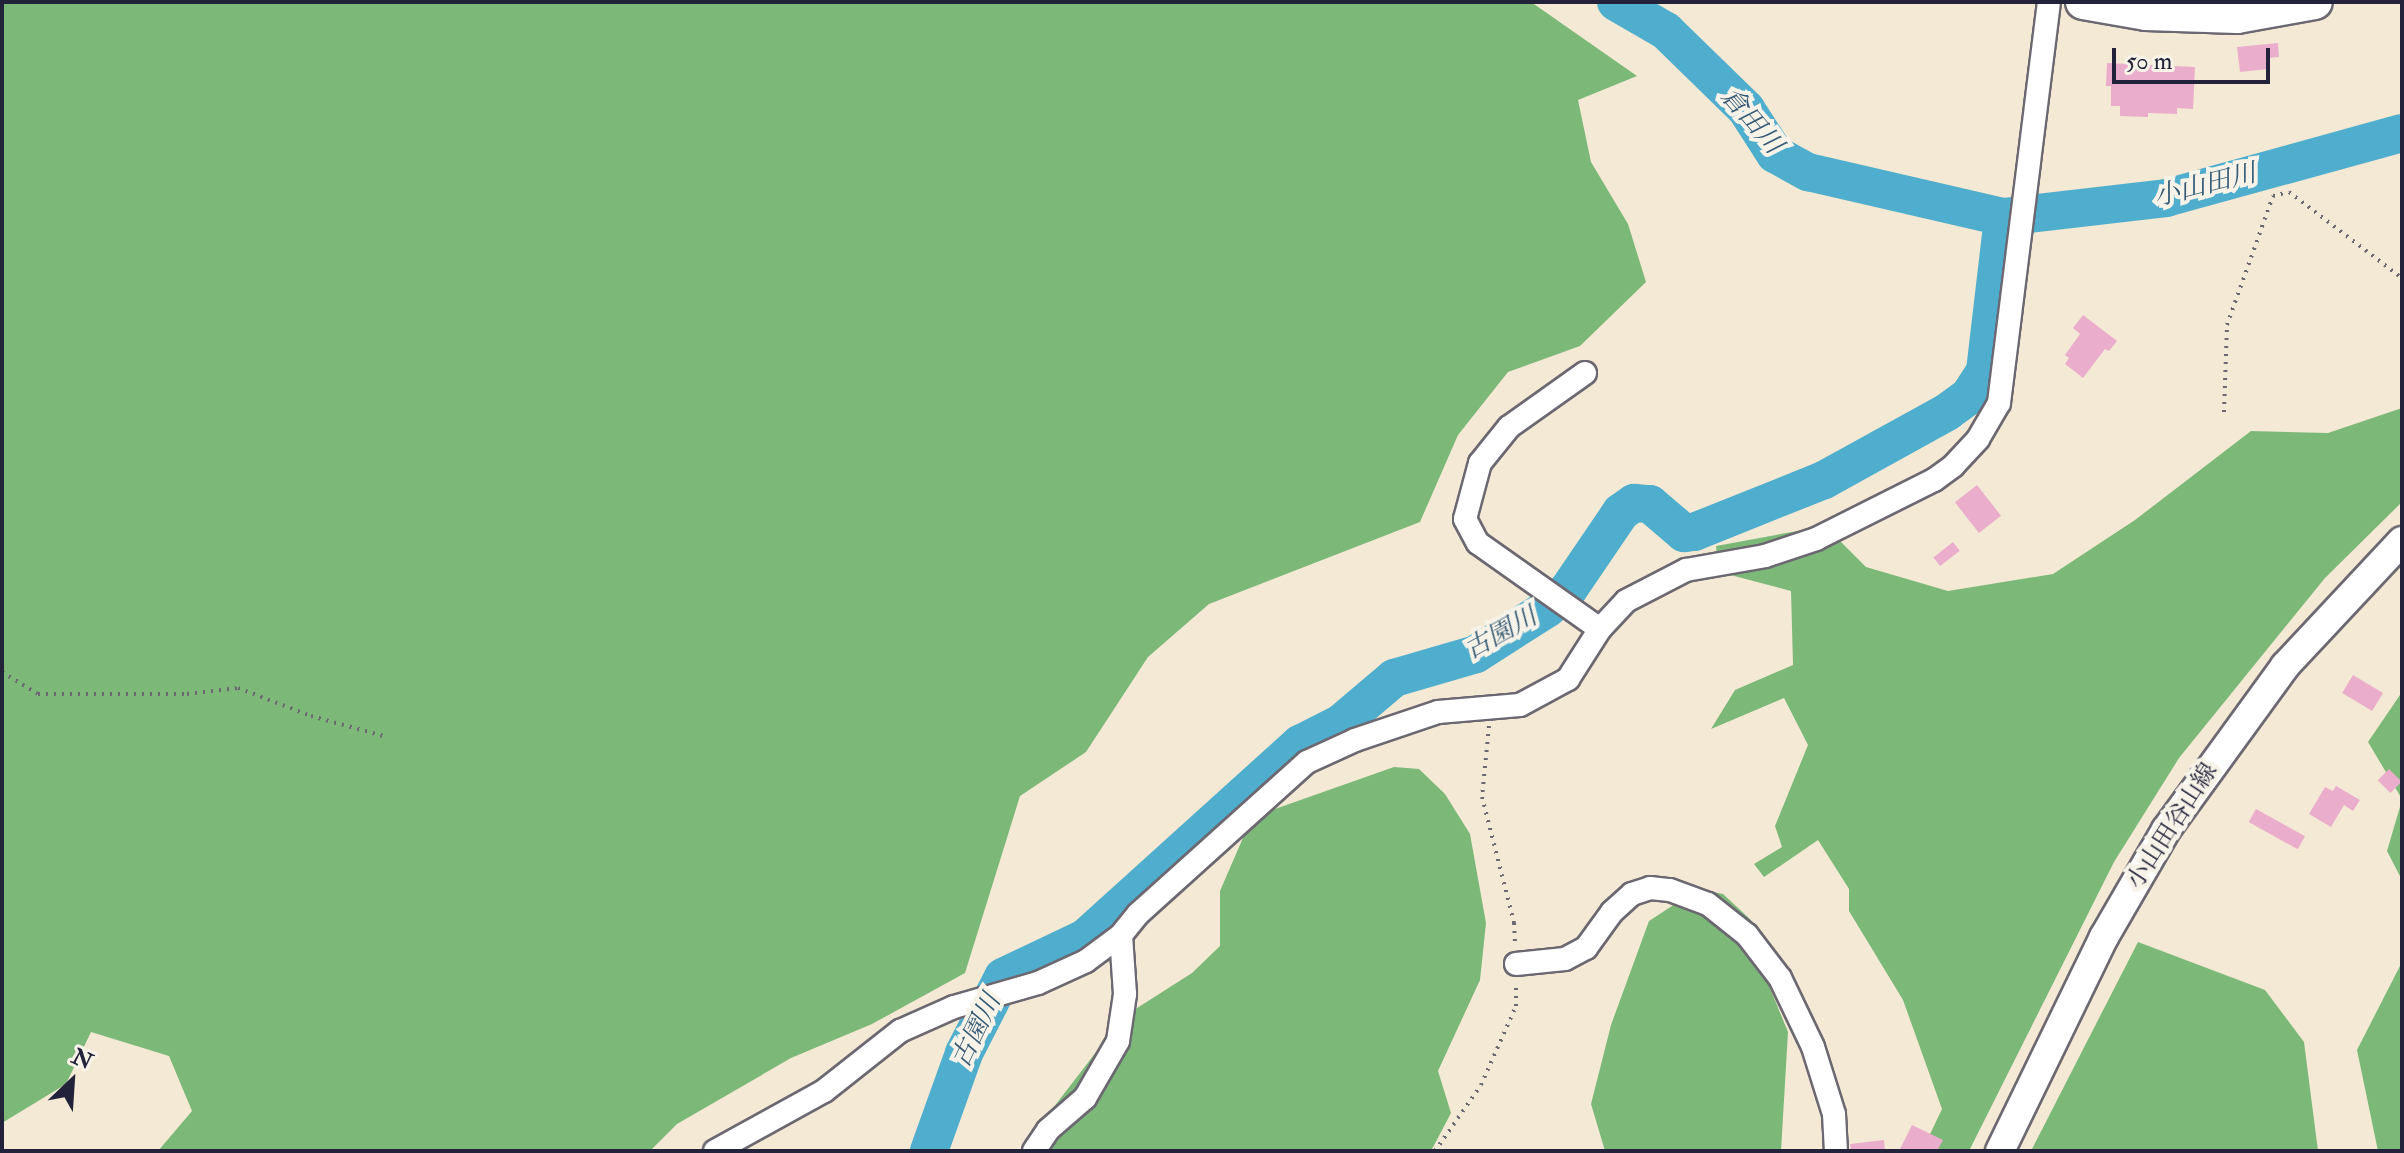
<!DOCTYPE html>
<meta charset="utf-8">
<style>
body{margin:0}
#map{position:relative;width:2404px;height:1153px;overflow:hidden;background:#f4e9d4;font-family:"IM FELL Double Pica","Noto Serif JP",serif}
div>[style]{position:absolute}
.forest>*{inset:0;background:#7cb979}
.river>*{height:38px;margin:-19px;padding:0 19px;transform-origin:19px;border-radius:19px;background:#4faecd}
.building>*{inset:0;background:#eaadcc;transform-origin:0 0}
.path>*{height:4px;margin-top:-2px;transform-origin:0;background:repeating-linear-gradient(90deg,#6c6871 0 2px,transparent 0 8px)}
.roads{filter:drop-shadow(2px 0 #6c6871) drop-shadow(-2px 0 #6c6871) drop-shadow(0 2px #6c6871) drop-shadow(0 -2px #6c6871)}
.minor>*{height:22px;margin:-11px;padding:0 11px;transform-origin:11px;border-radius:11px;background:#fff}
.major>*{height:28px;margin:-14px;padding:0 14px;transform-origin:14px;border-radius:14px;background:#fff}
.highway>*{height:34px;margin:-17px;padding:0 17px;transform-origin:17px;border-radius:17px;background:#fff}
span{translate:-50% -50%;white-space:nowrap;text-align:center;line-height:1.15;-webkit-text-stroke:8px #f7f3e8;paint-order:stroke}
.street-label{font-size:24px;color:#22223b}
.water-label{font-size:26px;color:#345a75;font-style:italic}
.frame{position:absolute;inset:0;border:4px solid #22223b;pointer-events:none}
.north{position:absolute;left:32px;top:1041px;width:80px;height:80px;-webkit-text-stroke:6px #f7f3e8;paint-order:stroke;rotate:25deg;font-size:22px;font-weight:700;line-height:32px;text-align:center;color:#22223b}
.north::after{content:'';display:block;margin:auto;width:28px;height:36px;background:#22223b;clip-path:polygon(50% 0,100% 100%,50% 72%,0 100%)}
.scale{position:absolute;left:2112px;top:48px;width:158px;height:36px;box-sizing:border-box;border:4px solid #22223b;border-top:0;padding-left:10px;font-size:24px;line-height:28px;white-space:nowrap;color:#22223b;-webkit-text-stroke:6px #f7f3e8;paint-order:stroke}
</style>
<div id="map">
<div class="forest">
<div style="clip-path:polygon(2px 2px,1531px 2px,1637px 76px,1578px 100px,1591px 162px,1628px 224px,1646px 282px,1580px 346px,1508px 372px,1458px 435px,1420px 522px,1209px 604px,1148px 657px,1086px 752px,1020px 796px,965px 973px,872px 1024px,791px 1058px,677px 1124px,650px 1151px,158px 1151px,192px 1111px,169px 1056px,91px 1032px,66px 1084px,2px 1123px)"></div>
<div style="clip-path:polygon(2402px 408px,2402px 502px,2325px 578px,2179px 758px,2114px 862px,1969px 1151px,1922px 1151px,1942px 1109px,1903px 1000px,1849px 911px,1849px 889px,1818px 840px,1764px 877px,1754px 864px,1782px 847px,1775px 826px,1808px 745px,1784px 698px,1711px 729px,1735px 690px,1793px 665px,1791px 591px,1719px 572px,1716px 546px,1825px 526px,1866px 567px,1948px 591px,2053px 574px,2135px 520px,2251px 431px,2328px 433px)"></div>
<div style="clip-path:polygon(2402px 692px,2402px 799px,2368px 742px)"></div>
<div style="clip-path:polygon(1394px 767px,1419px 769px,1445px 794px,1470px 834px,1486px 923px,1480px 980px,1438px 1071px,1451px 1113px,1431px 1151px,1020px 1151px,1123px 1017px,1192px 973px,1220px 946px,1220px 891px,1252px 817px)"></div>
<div style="clip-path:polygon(2402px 800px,2402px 880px,2387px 851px)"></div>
<div style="clip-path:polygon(1698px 889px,1723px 894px,1751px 920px,1760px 964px,1788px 1032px,1781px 1151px,1605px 1151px,1591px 1104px,1611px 1025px,1649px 921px)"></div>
<div style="clip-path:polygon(2138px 942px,2265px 990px,2304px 1042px,2318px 1151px,2031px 1151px)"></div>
<div style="clip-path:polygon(2402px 962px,2402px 1151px,2378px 1151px,2357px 1050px)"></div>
</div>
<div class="river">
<div style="left:1616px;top:2px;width:58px;rotate:30.1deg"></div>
<div style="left:1666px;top:31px;width:112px;rotate:44.3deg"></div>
<div style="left:1746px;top:109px;width:54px;rotate:57.2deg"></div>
<div style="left:1775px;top:154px;width:38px;rotate:29deg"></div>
<div style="left:1808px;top:172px;width:200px;rotate:13deg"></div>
<div style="left:2003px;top:217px;width:164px;rotate:-6.6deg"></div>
<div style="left:2166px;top:198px;width:245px;rotate:-15.4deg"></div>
<div style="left:929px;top:1151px;width:104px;rotate:-70.3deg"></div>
<div style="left:964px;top:1053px;width:85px;rotate:-62.8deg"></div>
<div style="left:1003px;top:977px;width:91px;rotate:-25.4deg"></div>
<div style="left:1085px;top:938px;width:290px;rotate:-42.1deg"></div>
<div style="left:1300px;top:744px;width:46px;rotate:-27.1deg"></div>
<div style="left:1341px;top:723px;width:70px;rotate:-40.3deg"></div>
<div style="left:1394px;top:678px;width:85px;rotate:-16.3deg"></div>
<div style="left:1476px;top:654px;width:85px;rotate:-32.6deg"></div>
<div style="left:1548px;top:608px;width:27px;rotate:-42deg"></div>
<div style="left:1568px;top:590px;width:94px;rotate:-55.8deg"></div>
<div style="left:1621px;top:512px;width:16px;rotate:-35deg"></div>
<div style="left:1634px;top:503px;width:16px;rotate:4deg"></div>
<div style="left:1650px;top:504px;width:45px;rotate:40.5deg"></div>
<div style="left:1684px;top:533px;width:10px;rotate:-6deg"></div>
<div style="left:1694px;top:532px;width:140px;rotate:-21.8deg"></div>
<div style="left:1824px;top:480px;width:141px;rotate:-28.9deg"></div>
<div style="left:1947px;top:412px;width:27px;rotate:-36deg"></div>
<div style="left:1969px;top:396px;width:30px;rotate:-57deg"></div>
<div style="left:1985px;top:371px;width:155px;rotate:-83.3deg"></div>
</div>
<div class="building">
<div style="clip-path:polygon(2278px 43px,2279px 57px,2267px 58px,2268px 69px,2240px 72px,2237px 47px)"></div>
<div style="clip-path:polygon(2107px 63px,2195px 67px,2193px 109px,2177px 108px,2177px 114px,2148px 113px,2148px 117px,2120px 116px,2120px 106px,2111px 106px,2111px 86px,2106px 86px)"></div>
<div style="clip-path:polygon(2083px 315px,2117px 341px,2109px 351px,2105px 349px,2083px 378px,2065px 364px,2069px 358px,2065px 355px,2080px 334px,2073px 328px)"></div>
<div style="left:1977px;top:485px;width:39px;height:28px;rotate:52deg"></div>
<div style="left:1953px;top:542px;width:11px;height:25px;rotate:52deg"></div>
<div style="left:2353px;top:675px;width:35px;height:21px;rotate:31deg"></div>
<div style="left:2389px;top:769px;width:18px;height:16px;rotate:45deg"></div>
<div style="clip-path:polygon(2336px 786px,2360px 800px,2353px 811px,2344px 805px,2331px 827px,2309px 814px,2325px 787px,2333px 791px)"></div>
<div style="left:2256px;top:809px;width:56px;height:15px;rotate:29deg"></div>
<div style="clip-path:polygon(1912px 1125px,1943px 1140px,1937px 1151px,1899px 1151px)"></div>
<div style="clip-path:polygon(1884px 1140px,1885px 1151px,1851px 1151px,1850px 1144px)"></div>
</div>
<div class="path">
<div style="left:2224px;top:412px;width:87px;rotate:-88deg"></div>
<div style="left:2227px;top:325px;width:137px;rotate:-70.4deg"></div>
<div style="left:2273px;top:196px;width:16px;rotate:-14deg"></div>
<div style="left:2289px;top:192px;width:142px;rotate:37.3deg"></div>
<div style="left:2px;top:672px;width:42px;rotate:31.4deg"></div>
<div style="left:38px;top:694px;width:149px"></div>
<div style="left:187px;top:694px;width:51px;rotate:-6.7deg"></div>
<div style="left:238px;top:688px;width:78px;rotate:21deg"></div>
<div style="left:311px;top:716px;width:79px;rotate:15.4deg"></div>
<div style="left:1489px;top:726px;width:71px;rotate:95.6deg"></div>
<div style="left:1482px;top:797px;width:130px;rotate:75.7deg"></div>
<div style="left:1514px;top:923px;width:22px;rotate:87deg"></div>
<div style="left:1435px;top:1151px;width:80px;rotate:-55.1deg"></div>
<div style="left:1481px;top:1085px;width:86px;rotate:-66.1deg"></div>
<div style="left:1516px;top:1006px;width:20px;rotate:-90deg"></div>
</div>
<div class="roads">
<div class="minor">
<div style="left:1585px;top:373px;width:93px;rotate:144.6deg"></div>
<div style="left:1509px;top:427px;width:46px;rotate:128.9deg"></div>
<div style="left:1480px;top:463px;width:58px;rotate:105deg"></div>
<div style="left:1465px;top:519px;width:27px;rotate:62deg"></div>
<div style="left:1478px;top:543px;width:149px;rotate:35.2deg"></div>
<div style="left:1516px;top:964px;width:49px;rotate:-5.8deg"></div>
<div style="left:1565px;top:959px;width:24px;rotate:-28deg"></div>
<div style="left:1586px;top:948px;width:44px;rotate:-54.2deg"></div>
<div style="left:1612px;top:912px;width:27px;rotate:-42deg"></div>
<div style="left:1632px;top:894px;width:19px;rotate:-18deg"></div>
<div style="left:1650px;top:888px;width:20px;rotate:6deg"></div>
<div style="left:1670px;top:890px;width:40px;rotate:20.2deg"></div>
<div style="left:1708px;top:904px;width:50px;rotate:38.5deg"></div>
<div style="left:1747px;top:935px;width:54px;rotate:52.5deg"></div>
<div style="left:1780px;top:978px;width:76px;rotate:64.4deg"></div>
<div style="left:1813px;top:1047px;width:70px;rotate:72.6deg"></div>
<div style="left:1834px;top:1114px;width:37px;rotate:87deg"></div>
<div style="left:715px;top:1151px;width:124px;rotate:-28.8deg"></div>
<div style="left:824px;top:1091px;width:97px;rotate:-38.3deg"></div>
<div style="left:900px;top:1031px;width:59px;rotate:-24deg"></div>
<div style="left:954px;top:1007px;width:87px;rotate:-15.9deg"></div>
<div style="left:1038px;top:983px;width:53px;rotate:-24.6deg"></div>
<div style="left:1086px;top:961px;width:44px;rotate:-36.6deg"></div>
<div style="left:1121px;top:935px;width:27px;rotate:-51deg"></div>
<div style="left:1138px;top:914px;width:227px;rotate:-42deg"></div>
<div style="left:1307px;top:762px;width:53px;rotate:-24.6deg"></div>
<div style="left:1355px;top:740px;width:88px;rotate:-18.6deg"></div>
<div style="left:1438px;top:712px;width:82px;rotate:-4.9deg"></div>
<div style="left:1520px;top:705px;width:55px;rotate:-28.4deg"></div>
<div style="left:1568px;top:679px;width:59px;rotate:-57.4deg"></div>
<div style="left:1600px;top:629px;width:38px;rotate:-47deg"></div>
<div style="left:1626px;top:601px;width:68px;rotate:-27.3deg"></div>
<div style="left:1686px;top:570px;width:80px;rotate:-10deg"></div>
<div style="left:1765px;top:556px;width:54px;rotate:-18.4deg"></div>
<div style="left:1816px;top:539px;width:132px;rotate:-26.6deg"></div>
<div style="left:1934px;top:480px;width:24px;rotate:-36deg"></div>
<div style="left:1953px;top:466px;width:37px;rotate:-47deg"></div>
<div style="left:1978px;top:439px;width:42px;rotate:-59.7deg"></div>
<div style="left:1999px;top:403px;width:404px;rotate:-82.9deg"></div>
<div style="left:1034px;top:1151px;width:25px;rotate:-56deg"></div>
<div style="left:1048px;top:1130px;width:49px;rotate:-40.9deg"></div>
<div style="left:1085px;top:1098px;width:66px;rotate:-59.9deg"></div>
<div style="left:1118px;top:1041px;width:48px;rotate:-81.5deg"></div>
<div style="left:1125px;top:994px;width:59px;rotate:-93.9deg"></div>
</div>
<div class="major">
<div style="left:2000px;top:1151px;width:238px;rotate:-64.1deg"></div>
<div style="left:2104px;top:937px;width:124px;rotate:-59.9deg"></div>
<div style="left:2166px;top:830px;width:203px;rotate:-54deg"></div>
<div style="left:2285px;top:666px;width:171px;rotate:-46.9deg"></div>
</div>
<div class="highway">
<div style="left:2083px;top:2px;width:64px;rotate:9.9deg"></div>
<div style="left:2146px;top:13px;width:91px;rotate:1.9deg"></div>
<div style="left:2237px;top:16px;width:79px;rotate:-10.2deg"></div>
</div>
</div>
<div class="street-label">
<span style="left:2172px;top:826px;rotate:-57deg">小山田谷山線</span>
</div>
<div class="water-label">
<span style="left:1751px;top:121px;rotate:49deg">倉田川</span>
<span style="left:2205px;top:186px;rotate:-14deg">小山田川</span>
<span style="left:1501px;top:634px;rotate:-29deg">古園川</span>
<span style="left:977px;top:1031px;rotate:-64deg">古園川</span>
</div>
<div class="frame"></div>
<div class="north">N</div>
<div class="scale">50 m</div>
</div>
